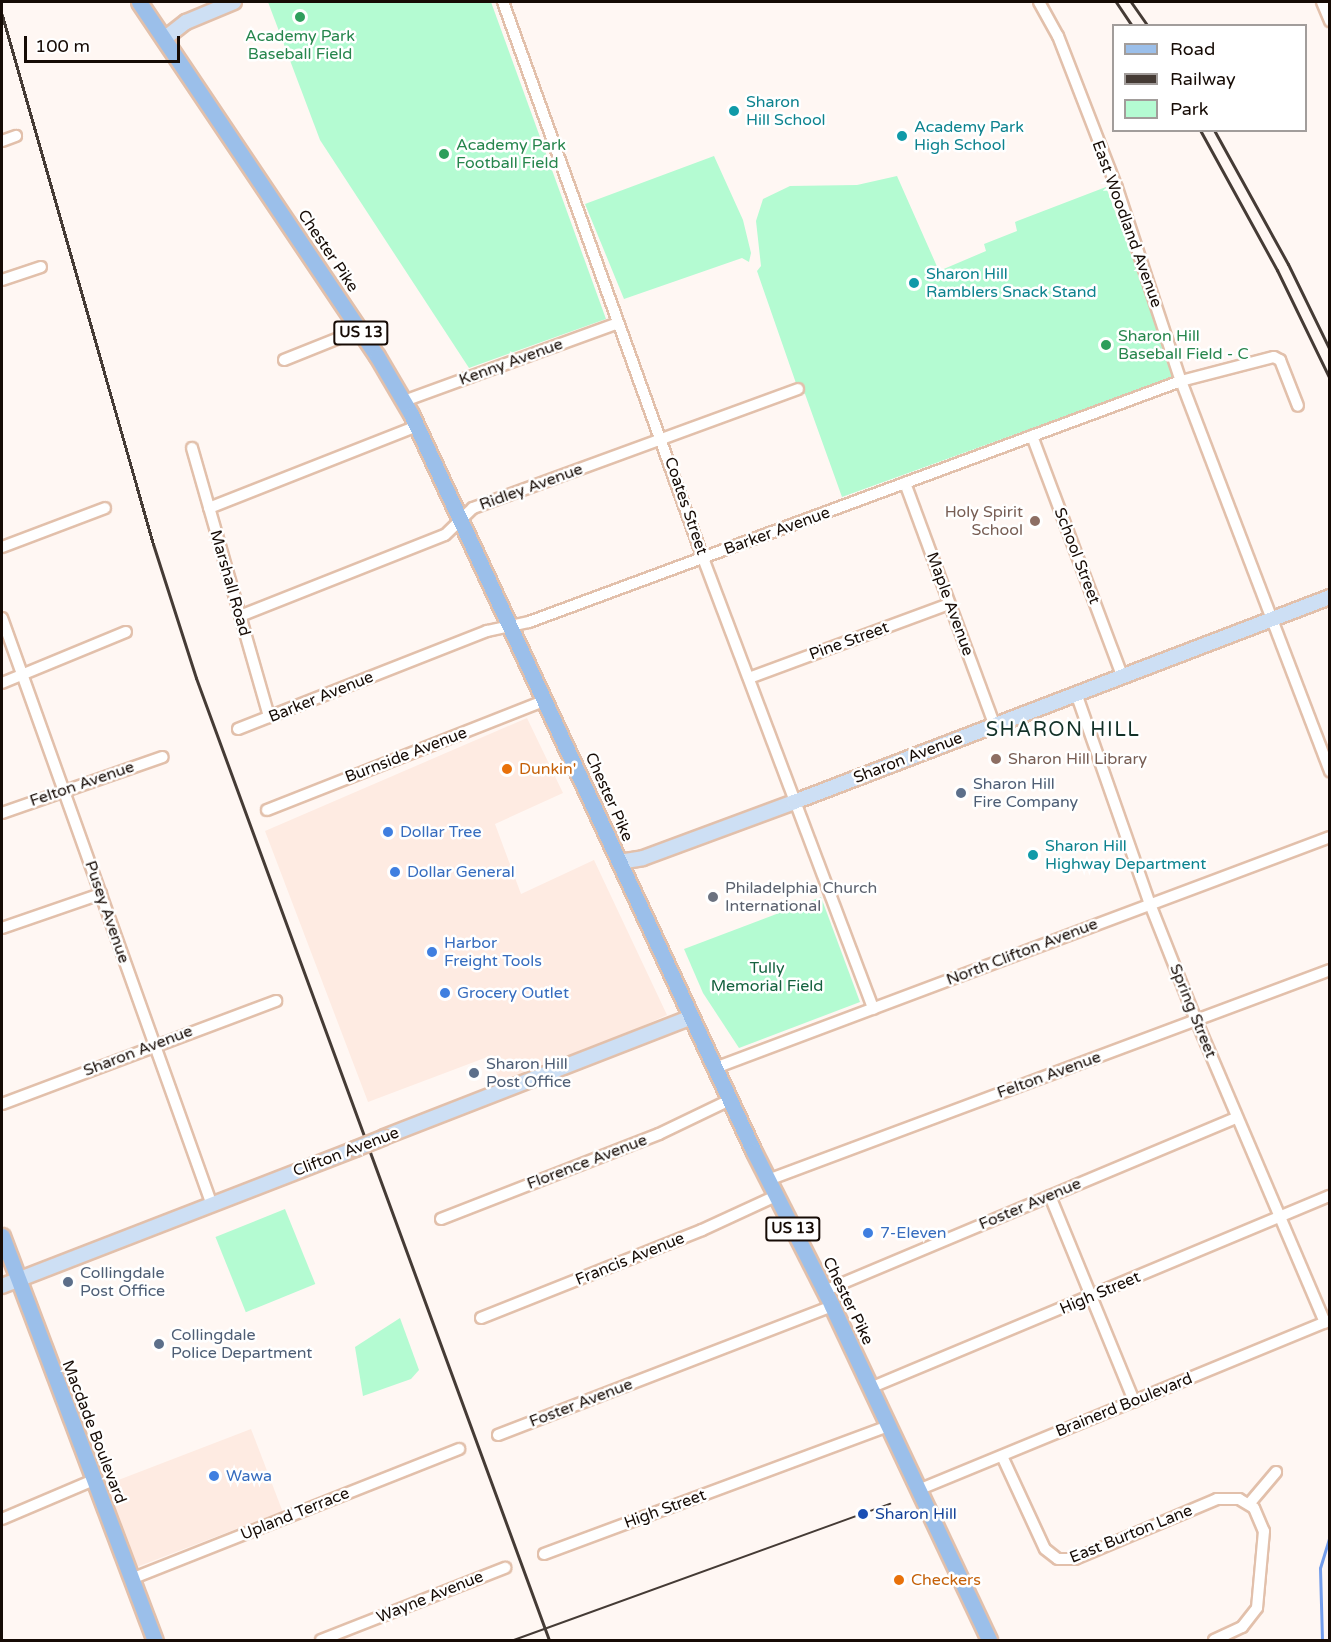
<!DOCTYPE html>
<style>
body{margin:0}
#map{position:relative;width:1331px;height:1642px;overflow:hidden;background:#fff7f3;font-family:"Varela Round",sans-serif}
div>[style]{position:absolute}
.commercial>*{inset:0;background:#feebe2;transform-origin:0 0}
.green>*{inset:0;background:#b4fbd2;transform-origin:0 0}
.stream>*{height:3px;margin:-1.5px;padding:0 1.5px;transform-origin:1.5px;border-radius:1.5px;background:#739ceb}
.roads{filter:drop-shadow(2px 0 #e2c0ab) drop-shadow(-2px 0 #e2c0ab) drop-shadow(0 2px #e2c0ab) drop-shadow(0 -2px #e2c0ab)}
.street>*{height:10px;margin:-5px;padding:0 5px;transform-origin:5px;border-radius:5px;background:#fff}
.secondary>*{height:14px;margin:-7px;padding:0 7px;transform-origin:7px;border-radius:7px;background:#cddff4}
.primary>*{height:15px;margin:-7.5px;padding:0 7.5px;transform-origin:7.5px;border-radius:7.5px;background:#9bbfea}
.tram>*{height:1.5px;margin:-0.75px;padding:0 0.75px;transform-origin:0.75px;border-radius:0.75px;background:#453b35}
.rail>*{height:3px;margin:-1.5px;padding:0 1.5px;transform-origin:1.5px;border-radius:1.5px;background:#453b35}
.bridges{filter:drop-shadow(2px 0 #e2c0ab) drop-shadow(-2px 0 #e2c0ab) drop-shadow(0 2px #e2c0ab) drop-shadow(0 -2px #e2c0ab)}
.secondary-bridge>*{height:14px;margin:-7px;padding:0 7px;transform-origin:7px;border-radius:7px;background:#cddff4}
.dots>*{width:16px;height:16px;translate:-50% -50%;box-sizing:border-box;border:3px solid #fff;border-radius:50%}
span{translate:-50% -50%;white-space:nowrap;text-align:center;line-height:1.15;-webkit-text-stroke:5px #fff;paint-order:stroke}
.shield-label span{padding:2px 4px;background:#fff;border:2px solid;border-radius:4px;-webkit-text-stroke-width:0}
.shield-label{font-size:15px;color:#160b05;font-weight:700}
.leisure-label{font-size:16px;color:#27864d}
.left{translate:0 -50%;text-align:left}
.culture-label{font-size:16px;color:#0d838f}
.street-label{font-size:16px;color:#160b05}
.education-label{font-size:16px;color:#785e54}
.right{translate:-100% -50%;text-align:right}
.food-label{font-size:16px;color:#c56008}
.service-label{font-size:16px;color:#4e5e75}
.shop-label{font-size:16px;color:#366cbe}
.worship-label{font-size:16px;color:#5b616d}
.park-label{font-size:16px;color:#15623f}
.transit-label{font-size:16px;color:#164399}
.quarter-label{font-size:20px;color:#133128;letter-spacing:1.5px}
.frame{position:absolute;inset:0;border:3px solid #160b05;pointer-events:none}
.legend{position:absolute;left:1112px;top:24px;width:195px;height:108px;box-sizing:border-box;background:#fff;border:2px solid #a29d9b;margin:0;padding:8px 10px;list-style:none;font-size:18px;color:#160b05}
.legend li{display:flex;align-items:center;gap:12px;height:30px}
.legend b{width:30px;border:2px solid #a29d9b}
.scale{position:absolute;left:24px;top:36px;width:156px;height:27px;box-sizing:border-box;border:3px solid #160b05;border-top:0;padding-left:8px;font-size:18px;line-height:21px;white-space:nowrap;color:#160b05;-webkit-text-stroke:4px #fff;paint-order:stroke}
</style>
<div id="map">
<div class="commercial">
<div style="clip-path:polygon(527px 718px,563px 793px,495px 824px,521px 894px,594px 860px,667px 1015px,599px 1046px,500px 1082px,490px 1056px,368px 1102px,265px 831px)"></div>
<div style="left:251px;top:1429px;width:88px;height:156px;rotate:69deg"></div>
</div>
<div class="green">
<div style="clip-path:polygon(268px 2px,491px 2px,606px 319px,469px 368px,320px 140px)"></div>
<div style="clip-path:polygon(714px 156px,743px 220px,751px 253px,749px 262px,742px 258px,624px 299px,585px 204px)"></div>
<div style="clip-path:polygon(897px 176px,939px 271px,986px 251px,984px 244px,1017px 231px,1015px 222px,1106px 187px,1176px 376px,842px 497px,805px 394px,798px 389px,757px 271px,761px 266px,756px 221px,763px 199px,790px 186px,857px 185px)"></div>
<div style="clip-path:polygon(821px 897px,860px 1002px,739px 1048px,703px 993px,684px 949px)"></div>
<div style="left:285px;top:1209px;width:81px;height:75px;rotate:68deg"></div>
<div style="clip-path:polygon(400px 1318px,419px 1370px,411px 1379px,363px 1396px,355px 1347px)"></div>
</div>
<div class="stream">
<div style="left:1322px;top:1640px;width:72px;rotate:-91.6deg"></div>
<div style="left:1320px;top:1568px;width:34px;rotate:-73deg"></div>
</div>
<div class="roads">
<div class="street">
<div style="left:503px;top:2px;width:591px;rotate:70.22deg"></div>
<div style="left:703px;top:558px;width:482px;rotate:69.3deg"></div>
<div style="left:1039px;top:2px;width:39px;rotate:61deg"></div>
<div style="left:1058px;top:36px;width:163px;rotate:68.8deg"></div>
<div style="left:1117px;top:188px;width:203px;rotate:71.7deg"></div>
<div style="left:1181px;top:381px;width:418px;rotate:69.1deg"></div>
<div style="left:1322px;top:2px;width:21px;rotate:67deg"></div>
<div style="left:2px;top:141px;width:15px;rotate:-20deg"></div>
<div style="left:2px;top:280px;width:41px;rotate:-18.4deg"></div>
<div style="left:284px;top:360px;width:81px;rotate:-21.8deg"></div>
<div style="left:404px;top:401px;width:228px;rotate:-20deg"></div>
<div style="left:1032px;top:436px;width:256px;rotate:69.4deg"></div>
<div style="left:192px;top:448px;width:280px;rotate:74deg"></div>
<div style="left:905px;top:483px;width:257px;rotate:69.7deg"></div>
<div style="left:209px;top:508px;width:224px;rotate:-21.5deg"></div>
<div style="left:2px;top:547px;width:110px;rotate:-20.7deg"></div>
<div style="left:240px;top:616px;width:220px;rotate:-21.6deg"></div>
<div style="left:445px;top:535px;width:39px;rotate:-44deg"></div>
<div style="left:473px;top:508px;width:346px;rotate:-20.1deg"></div>
<div style="left:2px;top:618px;width:623px;rotate:70.32deg"></div>
<div style="left:749px;top:678px;width:213px;rotate:-20.3deg"></div>
<div style="left:2px;top:683px;width:134px;rotate:-22.4deg"></div>
<div style="left:1076px;top:693px;width:224px;rotate:70.7deg"></div>
<div style="left:1150px;top:904px;width:125px;rotate:68.4deg"></div>
<div style="left:1196px;top:1020px;width:329px;rotate:66.9deg"></div>
<div style="left:238px;top:729px;width:268px;rotate:-21.5deg"></div>
<div style="left:487px;top:631px;width:43px;rotate:-12.1deg"></div>
<div style="left:529px;top:622px;width:695px;rotate:-20.29deg"></div>
<div style="left:1181px;top:381px;width:96px;rotate:-14.5deg"></div>
<div style="left:1274px;top:357px;width:7px;rotate:27deg"></div>
<div style="left:1280px;top:360px;width:49px;rotate:68.6deg"></div>
<div style="left:267px;top:810px;width:300px;rotate:-21.5deg"></div>
<div style="left:2px;top:813px;width:170px;rotate:-19.2deg"></div>
<div style="left:2px;top:928px;width:105px;rotate:-19deg"></div>
<div style="left:715px;top:1068px;width:657px;rotate:-20.59deg"></div>
<div style="left:2px;top:1104px;width:293px;rotate:-20.6deg"></div>
<div style="left:768px;top:1180px;width:600px;rotate:-20.49deg"></div>
<div style="left:1050px;top:1196px;width:222px;rotate:67.7deg"></div>
<div style="left:441px;top:1219px;width:234px;rotate:-21.3deg"></div>
<div style="left:659px;top:1134px;width:79px;rotate:-25.6deg"></div>
<div style="left:824px;top:1291px;width:447px;rotate:-22.8deg"></div>
<div style="left:481px;top:1318px;width:238px;rotate:-21.7deg"></div>
<div style="left:702px;top:1230px;width:81px;rotate:-24.7deg"></div>
<div style="left:870px;top:1388px;width:498px;rotate:-22.7deg"></div>
<div style="left:498px;top:1435px;width:358px;rotate:-21.1deg"></div>
<div style="left:1002px;top:1456px;width:102px;rotate:65.2deg"></div>
<div style="left:1045px;top:1549px;width:16px;rotate:38deg"></div>
<div style="left:1058px;top:1559px;width:17px"></div>
<div style="left:1075px;top:1559px;width:154px;rotate:-22.9deg"></div>
<div style="left:1217px;top:1499px;width:22px"></div>
<div style="left:1239px;top:1499px;width:17px;rotate:31deg"></div>
<div style="left:1254px;top:1508px;width:25px;rotate:67deg"></div>
<div style="left:1264px;top:1531px;width:77px;rotate:95.2deg"></div>
<div style="left:1257px;top:1608px;width:24px;rotate:128deg"></div>
<div style="left:1242px;top:1627px;width:31px;rotate:155deg"></div>
<div style="left:918px;top:1490px;width:444px;rotate:-22.4deg"></div>
<div style="left:1249px;top:1504px;width:42px;rotate:-49.8deg"></div>
<div style="left:2px;top:1519px;width:100px;rotate:-23deg"></div>
<div style="left:544px;top:1554px;width:367px;rotate:-20.4deg"></div>
<div style="left:131px;top:1579px;width:353px;rotate:-21.6deg"></div>
<div style="left:321px;top:1640px;width:198px;rotate:-21.4deg"></div>
</div>
<div class="secondary">
<div style="left:164px;top:39px;width:28px;rotate:-38deg"></div>
<div style="left:186px;top:22px;width:52px;rotate:-22.6deg"></div>
<div style="left:619px;top:862px;width:24px;rotate:-9deg"></div>
<div style="left:643px;top:858px;width:161px;rotate:-20.3deg"></div>
<div style="left:794px;top:802px;width:574px;rotate:-20.93deg"></div>
<div style="left:384px;top:1137px;width:330px;rotate:-21.3deg"></div>
<div style="left:2px;top:1286px;width:379px;rotate:-21.2deg"></div>
</div>
<div class="primary">
<div style="left:139px;top:2px;width:427px;rotate:56.1deg"></div>
<div style="left:377px;top:356px;width:67px;rotate:59.6deg"></div>
<div style="left:411px;top:414px;width:814px;rotate:65.07deg"></div>
<div style="left:754px;top:1152px;width:173px;rotate:63.1deg"></div>
<div style="left:832px;top:1306px;width:369px;rotate:64.8deg"></div>
<div style="left:2px;top:1236px;width:432px;rotate:69.3deg"></div>
</div>
</div>
<div class="tram">
<div style="left:514px;top:1640px;width:400px;rotate:-19.9deg"></div>
</div>
<div class="rail">
<div style="left:1116px;top:2px;width:29px;rotate:56deg"></div>
<div style="left:1131px;top:2px;width:29px;rotate:55deg"></div>
<div style="left:2px;top:15px;width:550px;rotate:74.07deg"></div>
<div style="left:153px;top:544px;width:141px;rotate:72.2deg"></div>
<div style="left:196px;top:678px;width:1025px;rotate:69.85deg"></div>
<div style="left:1200px;top:130px;width:160px;rotate:61.2deg"></div>
<div style="left:1277px;top:270px;width:121px;rotate:64.1deg"></div>
<div style="left:1214px;top:130px;width:153px;rotate:61.1deg"></div>
<div style="left:1288px;top:264px;width:96px;rotate:64deg"></div>
</div>
<div class="bridges">
<div class="secondary-bridge">
<div style="left:355px;top:1149px;width:31px;rotate:-22deg"></div>
</div>
</div>
<div class="dots">
<div style="left:300px;top:17px;background:#2e9e5b"></div>
<div style="left:734px;top:111px;background:#0f9aa8"></div>
<div style="left:902px;top:136px;background:#0f9aa8"></div>
<div style="left:444px;top:154px;background:#2e9e5b"></div>
<div style="left:914px;top:283px;background:#0f9aa8"></div>
<div style="left:1106px;top:345px;background:#2e9e5b"></div>
<div style="left:1035px;top:521px;background:#8d6e63"></div>
<div style="left:996px;top:759px;background:#8d6e63"></div>
<div style="left:507px;top:769px;background:#e8710a"></div>
<div style="left:961px;top:793px;background:#5c6f8a"></div>
<div style="left:388px;top:832px;background:#3f7fe0"></div>
<div style="left:1033px;top:855px;background:#0f9aa8"></div>
<div style="left:395px;top:872px;background:#3f7fe0"></div>
<div style="left:713px;top:897px;background:#6b7280"></div>
<div style="left:432px;top:952px;background:#3f7fe0"></div>
<div style="left:445px;top:993px;background:#3f7fe0"></div>
<div style="left:474px;top:1073px;background:#5c6f8a"></div>
<div style="left:868px;top:1233px;background:#3f7fe0"></div>
<div style="left:68px;top:1282px;background:#5c6f8a"></div>
<div style="left:159px;top:1344px;background:#5c6f8a"></div>
<div style="left:214px;top:1476px;background:#3f7fe0"></div>
<div style="left:863px;top:1514px;background:#1a4fb4"></div>
<div style="left:899px;top:1580px;background:#e8710a"></div>
</div>
<div class="shield-label">
<span style="left:361px;top:333px">US 13</span>
<span style="left:793px;top:1229px">US 13</span>
</div>
<div class="leisure-label">
<span style="left:300px;top:45px">Academy Park<br>Baseball Field</span>
<span class="left" style="left:456px;top:154px">Academy Park<br>Football Field</span>
<span class="left" style="left:1118px;top:345px">Sharon Hill<br>Baseball Field - C</span>
</div>
<div class="culture-label">
<span class="left" style="left:746px;top:111px">Sharon<br>Hill School</span>
<span class="left" style="left:914px;top:136px">Academy Park<br>High School</span>
<span class="left" style="left:926px;top:283px">Sharon Hill<br>Ramblers Snack Stand</span>
<span class="left" style="left:1045px;top:855px">Sharon Hill<br>Highway Department</span>
</div>
<div class="street-label">
<span style="left:1127px;top:224px;rotate:70deg">East Woodland Avenue</span>
<span style="left:328px;top:251px;rotate:56deg">Chester Pike</span>
<span style="left:511px;top:362px;rotate:-20deg">Kenny Avenue</span>
<span style="left:531px;top:487px;rotate:-20deg">Ridley Avenue</span>
<span style="left:686px;top:506px;rotate:71deg">Coates Street</span>
<span style="left:777px;top:531px;rotate:-20deg">Barker Avenue</span>
<span style="left:1077px;top:556px;rotate:69deg">School Street</span>
<span style="left:230px;top:583px;rotate:74deg">Marshall Road</span>
<span style="left:950px;top:604px;rotate:70deg">Maple Avenue</span>
<span style="left:849px;top:641px;rotate:-20deg">Pine Street</span>
<span style="left:321px;top:697px;rotate:-22deg">Barker Avenue</span>
<span style="left:406px;top:755px;rotate:-21deg">Burnside Avenue</span>
<span style="left:908px;top:758px;rotate:-21deg">Sharon Avenue</span>
<span style="left:82px;top:784px;rotate:-19deg">Felton Avenue</span>
<span style="left:609px;top:797px;rotate:66deg">Chester Pike</span>
<span style="left:107px;top:912px;rotate:71deg">Pusey Avenue</span>
<span style="left:1022px;top:952px;rotate:-21deg">North Clifton Avenue</span>
<span style="left:1193px;top:1011px;rotate:68deg">Spring Street</span>
<span style="left:138px;top:1051px;rotate:-21deg">Sharon Avenue</span>
<span style="left:1049px;top:1075px;rotate:-20deg">Felton Avenue</span>
<span style="left:346px;top:1152px;rotate:-21deg">Clifton Avenue</span>
<span style="left:587px;top:1162px;rotate:-21deg">Florence Avenue</span>
<span style="left:1030px;top:1204px;rotate:-23deg">Foster Avenue</span>
<span style="left:630px;top:1259px;rotate:-22deg">Francis Avenue</span>
<span style="left:1100px;top:1293px;rotate:-23deg">High Street</span>
<span style="left:848px;top:1301px;rotate:64deg">Chester Pike</span>
<span style="left:581px;top:1403px;rotate:-21deg">Foster Avenue</span>
<span style="left:1124px;top:1405px;rotate:-22deg">Brainerd Boulevard</span>
<span style="left:94px;top:1432px;rotate:69deg">Macdade Boulevard</span>
<span style="left:665px;top:1509px;rotate:-20deg">High Street</span>
<span style="left:295px;top:1514px;rotate:-22deg">Upland Terrace</span>
<span style="left:1131px;top:1534px;rotate:-22deg">East Burton Lane</span>
<span style="left:430px;top:1597px;rotate:-22deg">Wayne Avenue</span>
</div>
<div class="education-label">
<span class="right" style="left:1023px;top:521px">Holy Spirit<br>School</span>
<span class="left" style="left:1008px;top:759px">Sharon Hill Library</span>
</div>
<div class="food-label">
<span class="left" style="left:519px;top:769px">Dunkin'</span>
<span class="left" style="left:911px;top:1580px">Checkers</span>
</div>
<div class="service-label">
<span class="left" style="left:973px;top:793px">Sharon Hill<br>Fire Company</span>
<span class="left" style="left:486px;top:1073px">Sharon Hill<br>Post Office</span>
<span class="left" style="left:80px;top:1282px">Collingdale<br>Post Office</span>
<span class="left" style="left:171px;top:1344px">Collingdale<br>Police Department</span>
</div>
<div class="shop-label">
<span class="left" style="left:400px;top:832px">Dollar Tree</span>
<span class="left" style="left:407px;top:872px">Dollar General</span>
<span class="left" style="left:444px;top:952px">Harbor<br>Freight Tools</span>
<span class="left" style="left:457px;top:993px">Grocery Outlet</span>
<span class="left" style="left:880px;top:1233px">7-Eleven</span>
<span class="left" style="left:226px;top:1476px">Wawa</span>
</div>
<div class="worship-label">
<span class="left" style="left:725px;top:897px">Philadelphia Church<br>International</span>
</div>
<div class="park-label">
<span style="left:767px;top:977px">Tully<br>Memorial Field</span>
</div>
<div class="transit-label">
<span class="left" style="left:875px;top:1514px">Sharon Hill</span>
</div>
<div class="quarter-label">
<span style="left:1063px;top:730px">SHARON HILL</span>
</div>
<div class="frame"></div>
<ul class="legend">
<li><b style="height:8px;background:#9bbfea"></b>Road</li>
<li><b style="height:8px;background:#453b35"></b>Railway</li>
<li><b style="height:16px;background:#b4fbd2"></b>Park</li>
</ul>
<div class="scale">100 m</div>
</div>
